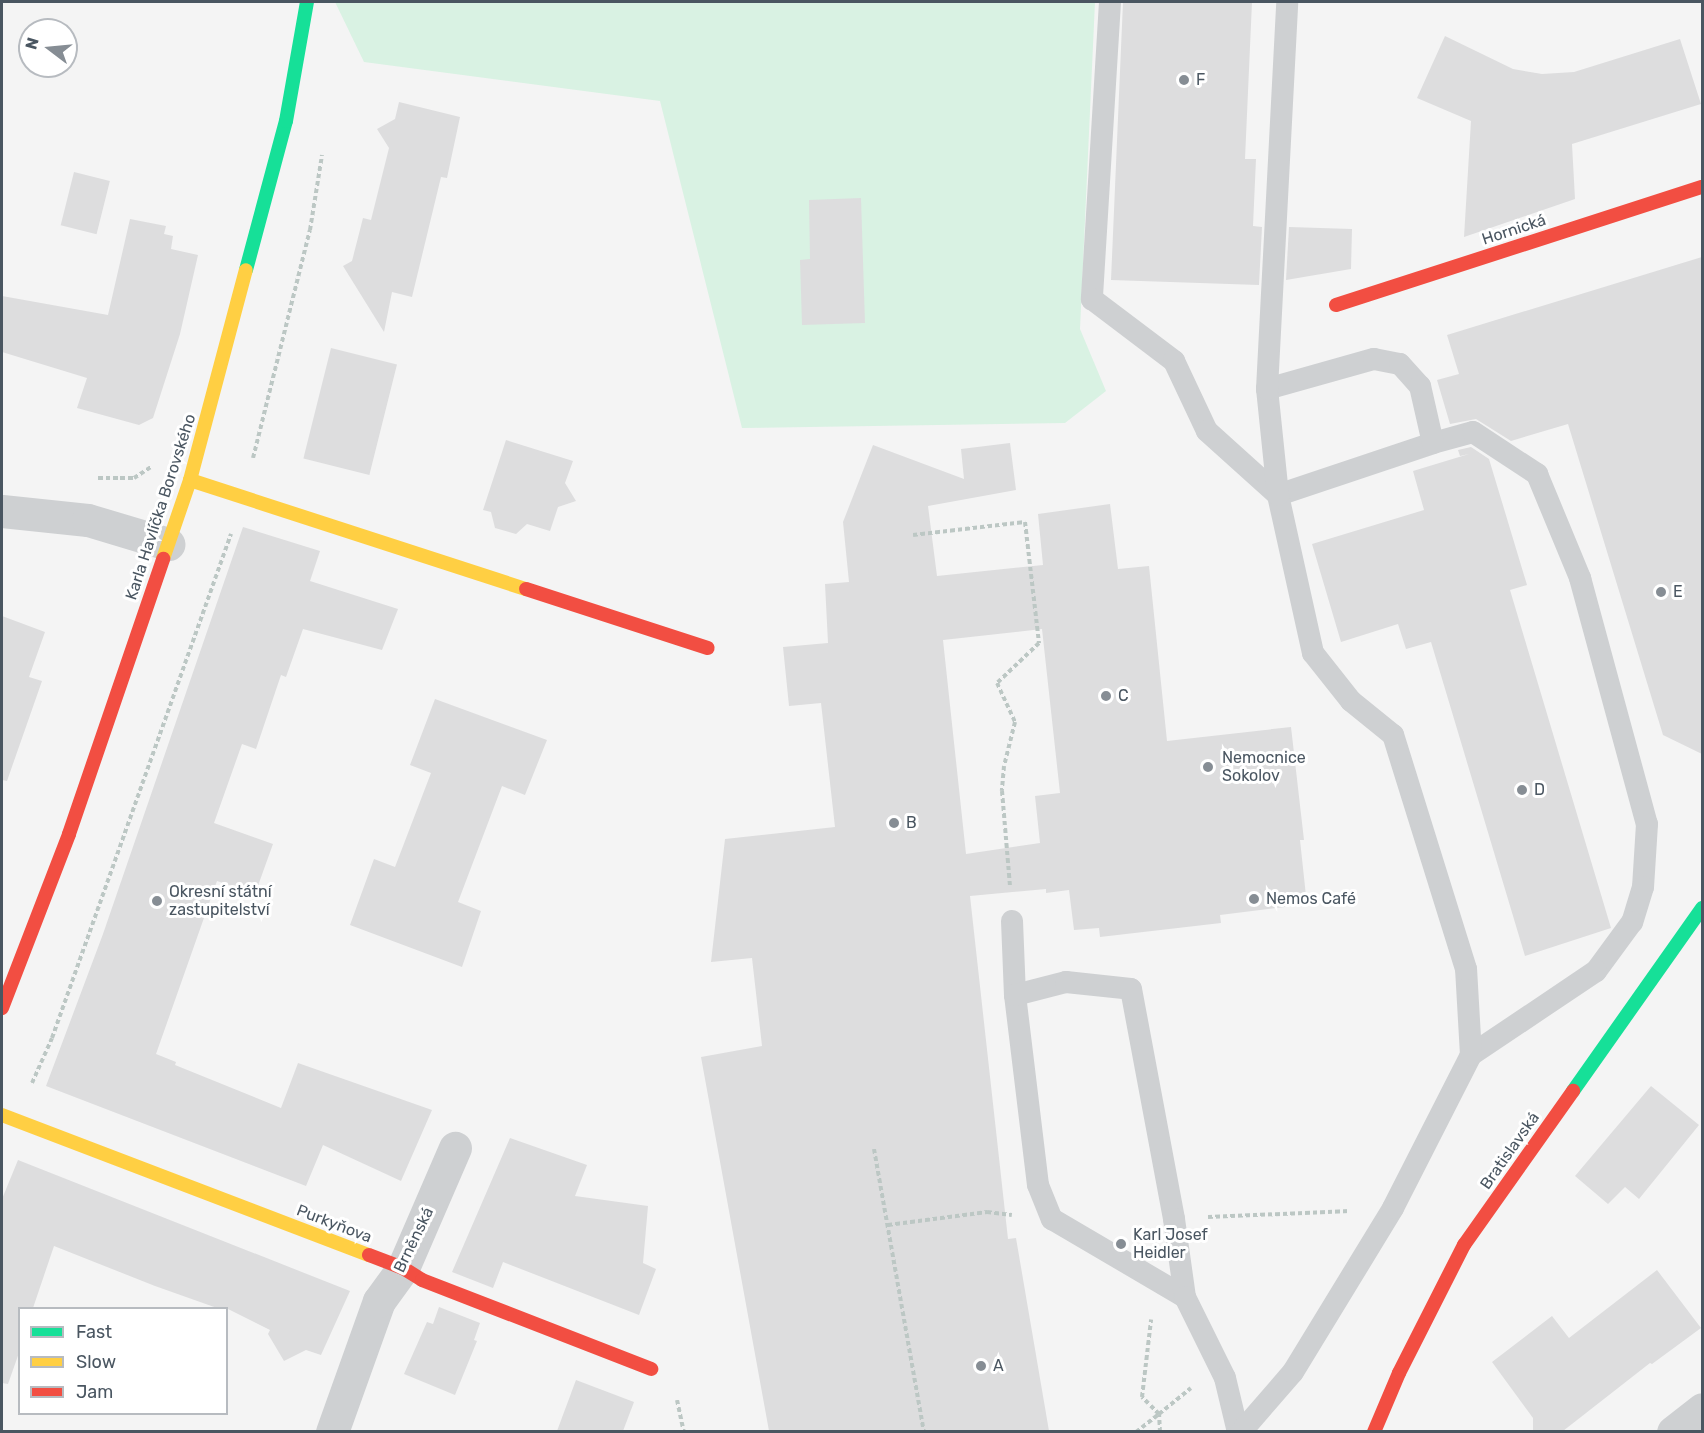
<!DOCTYPE html>
<meta charset="utf-8">
<style>
body{margin:0}
#map{position:relative;width:1704px;height:1433px;overflow:hidden;background:#f4f4f4;font-family:Rubik,sans-serif}
div>[style]{position:absolute}
.green>*{inset:0;background:#d9f2e3}
.building>*{inset:0;background:#ddddde;transform-origin:0 0}
.path>*{height:4px;margin-top:-2px;transform-origin:0;background:repeating-linear-gradient(90deg,#bcc7c4 0 4.5px,transparent 0 7.5px)}
.lane>*{height:22px;margin:-11px;padding:0 11px;transform-origin:11px;border-radius:11px;background:#ced0d2}
.street>*{height:33px;margin:-16.5px;padding:0 16.5px;transform-origin:16.5px;border-radius:16.5px;background:#ced0d2}
.fast>*{height:14px;margin:-7px;padding:0 7px;transform-origin:7px;border-radius:7px;background:#16e098}
.slow>*{height:14px;margin:-7px;padding:0 7px;transform-origin:7px;border-radius:7px;background:#ffcf43}
.jam>*{height:14px;margin:-7px;padding:0 7px;transform-origin:7px;border-radius:7px;background:#f24e42}
.dots>*{width:16px;height:16px;translate:-50% -50%;box-sizing:border-box;border:3px solid #fff;border-radius:50%}
span{translate:-50% -50%;white-space:nowrap;text-align:center;line-height:1.15;-webkit-text-stroke:6px #fff;paint-order:stroke}
.poi-label{font-size:16px;color:#4a5661}
.left{translate:0 -50%;text-align:left}
.street-label{font-size:16px;color:#4a5661}
.frame{position:absolute;inset:0;border:3px solid #4a5661;pointer-events:none}
.legend{position:absolute;left:18px;top:1307px;width:210px;height:108px;box-sizing:border-box;background:#fff;border:2px solid #b7bbc0;margin:0;padding:8px 10px;list-style:none;font-size:18px;color:#4a5661}
.legend li{display:flex;align-items:center;gap:12px;height:30px}
.legend b{width:30px;border:2px solid #b7bbc0}
.north{position:absolute;left:18px;top:18px;width:60px;height:60px;box-sizing:border-box;background:#fff;border:2px solid #b7bbc0;border-radius:50%;rotate:286deg;font-size:16px;font-weight:700;line-height:24px;text-align:center;color:#4a5661}
.north::after{content:'';display:block;margin:auto;width:21px;height:27px;background:#868d94;clip-path:polygon(50% 0,100% 100%,50% 72%,0 100%)}
</style>
<div id="map">
<div class="green">
<div style="clip-path:polygon(335px 2px,1095px 2px,1080px 329px,1106px 391px,1065px 423px,742px 428px,660px 101px,364px 62px)"></div>
</div>
<div class="building">
<div style="clip-path:polygon(1123px 2px,1252px 2px,1245px 159px,1256px 159px,1253px 226px,1262px 227px,1259px 285px,1111px 280px)"></div>
<div style="clip-path:polygon(1445px 36px,1513px 69px,1542px 74px,1574px 72px,1680px 39px,1701px 104px,1572px 144px,1575px 199px,1464px 237px,1471px 121px,1417px 98px)"></div>
<div style="clip-path:polygon(399px 102px,460px 117px,447px 178px,441px 177px,412px 297px,392px 292px,384px 332px,343px 266px,352px 261px,363px 218px,371px 220px,389px 148px,377px 129px,395px 119px)"></div>
<div style="left:74px;top:172px;width:37px;height:55px;rotate:14deg"></div>
<div style="clip-path:polygon(861px 198px,865px 323px,802px 325px,800px 260px,810px 259px,809px 200px)"></div>
<div style="clip-path:polygon(130px 219px,166px 226px,164px 234px,173px 236px,171px 249px,198px 255px,180px 334px,153px 418px,139px 425px,77px 408px,87px 378px,2px 352px,2px 296px,108px 315px)"></div>
<div style="clip-path:polygon(1289px 227px,1352px 229px,1351px 269px,1286px 280px)"></div>
<div style="clip-path:polygon(1702px 257px,1702px 754px,1663px 735px,1568px 424px,1511px 441px,1476px 419px,1450px 424px,1437px 380px,1459px 374px,1447px 335px)"></div>
<div style="left:331px;top:348px;width:68px;height:114px;rotate:14deg"></div>
<div style="clip-path:polygon(506px 440px,573px 461px,565px 483px,576px 501px,558px 507px,550px 531px,527px 524px,516px 534px,495px 528px,491px 512px,483px 510px)"></div>
<div style="clip-path:polygon(evenodd,1010px 443px,1016px 490px,928px 506px,937px 576px,1043px 565px,1038px 514px,1110px 504px,1118px 569px,1149px 566px,1167px 741px,1291px 727px,1304px 840px,1300px 840px,1306px 896px,1284px 899px,1285px 907px,1220px 915px,1221px 923px,1100px 937px,1099px 928px,1074px 930px,1069px 890px,1046px 893px,1046px 889px,970px 896px,1008px 1239px,1016px 1238px,1049px 1431px,769px 1431px,701px 1057px,762px 1046px,752px 958px,711px 962px,725px 839px,835px 827px,821px 703px,789px 706px,783px 647px,828px 643px,825px 584px,849px 582px,843px 522px,873px 445px,964px 479px,961px 449px,1010px 443px,1042px 629px,1060px 793px,1035px 796px,1040px 843px,966px 854px,943px 640px,1042px 629px)"></div>
<div style="clip-path:polygon(1471px 447px,1489px 459px,1527px 585px,1510px 590px,1611px 928px,1525px 956px,1431px 642px,1406px 649px,1398px 624px,1341px 642px,1312px 544px,1424px 510px,1413px 471px,1469px 454px,1460px 456px,1458px 450px)"></div>
<div style="clip-path:polygon(243px 527px,320px 551px,310px 581px,398px 609px,382px 650px,303px 629px,286px 677px,281px 675px,256px 749px,242px 744px,214px 823px,273px 844px,255px 894px,217px 881px,156px 1054px,176px 1062px,175px 1065px,281px 1108px,298px 1063px,432px 1110px,401px 1181px,323px 1145px,306px 1186px,46px 1086px,103px 934px)"></div>
<div style="clip-path:polygon(2px 616px,45px 632px,29px 677px,42px 681px,7px 781px,2px 780px)"></div>
<div style="clip-path:polygon(435px 699px,547px 740px,525px 795px,502px 786px,458px 902px,481px 911px,462px 967px,350px 925px,374px 859px,395px 867px,431px 773px,410px 765px)"></div>
<div style="clip-path:polygon(1651px 1086px,1699px 1125px,1639px 1199px,1625px 1187px,1608px 1204px,1575px 1176px)"></div>
<div style="clip-path:polygon(510px 1138px,587px 1165px,575px 1196px,648px 1206px,643px 1263px,656px 1269px,639px 1315px,503px 1262px,493px 1288px,452px 1272px)"></div>
<div style="clip-path:polygon(18px 1160px,350px 1291px,321px 1355px,306px 1350px,284px 1361px,268px 1334px,270px 1330px,226px 1308px,217px 1308px,155px 1286px,54px 1246px,33px 1308px,20px 1308px,20px 1350px,8px 1384px,2px 1383px,2px 1199px)"></div>
<div style="clip-path:polygon(1657px 1270px,1701px 1328px,1652px 1364px,1650px 1363px,1563px 1431px,1533px 1431px,1533px 1418px,1492px 1362px,1552px 1316px,1569px 1338px)"></div>
<div style="clip-path:polygon(439px 1307px,480px 1323px,474px 1340px,477px 1341px,455px 1395px,404px 1374px,427px 1322px,433px 1324px)"></div>
<div style="clip-path:polygon(576px 1380px,634px 1402px,623px 1431px,557px 1431px)"></div>
</div>
<div class="path">
<div style="left:253px;top:458px;width:235px;rotate:-76deg"></div>
<div style="left:310px;top:230px;width:76px;rotate:-80.9deg"></div>
<div style="left:98px;top:478px;width:36px"></div>
<div style="left:134px;top:478px;width:20px;rotate:-33deg"></div>
<div style="left:913px;top:535px;width:113px;rotate:-6.6deg"></div>
<div style="left:1025px;top:522px;width:122px;rotate:83.4deg"></div>
<div style="left:1039px;top:643px;width:58px;rotate:136.4deg"></div>
<div style="left:997px;top:683px;width:43px;rotate:65.2deg"></div>
<div style="left:1015px;top:722px;width:45px;rotate:104deg"></div>
<div style="left:1004px;top:766px;width:25px;rotate:95deg"></div>
<div style="left:1002px;top:791px;width:96px;rotate:85.2deg"></div>
<div style="left:32px;top:1083px;width:49px;rotate:-66deg"></div>
<div style="left:52px;top:1038px;width:535px;rotate:-70.45deg"></div>
<div style="left:874px;top:1149px;width:287px;rotate:80deg"></div>
<div style="left:1208px;top:1217px;width:142px;rotate:-2.4deg"></div>
<div style="left:888px;top:1225px;width:100px;rotate:-7.5deg"></div>
<div style="left:987px;top:1212px;width:25px;rotate:7deg"></div>
<div style="left:677px;top:1400px;width:33px;rotate:78deg"></div>
<div style="left:1136px;top:1432px;width:29px;rotate:-38deg"></div>
<div style="left:1159px;top:1414px;width:24px;rotate:-135deg"></div>
<div style="left:1142px;top:1397px;width:78px;rotate:-83.3deg"></div>
<div style="left:1160px;top:1432px;width:18px;rotate:-93deg"></div>
<div style="left:1159px;top:1414px;width:41px;rotate:-39.1deg"></div>
</div>
<div class="lane">
<div style="left:1110px;top:2px;width:298px;rotate:93.5deg"></div>
<div style="left:1092px;top:299px;width:103px;rotate:37.1deg"></div>
<div style="left:1174px;top:361px;width:77px;rotate:64.8deg"></div>
<div style="left:1207px;top:431px;width:96px;rotate:42deg"></div>
<div style="left:1278px;top:495px;width:163px;rotate:-18.5deg"></div>
<div style="left:1433px;top:443px;width:41px;rotate:-15.4deg"></div>
<div style="left:1473px;top:432px;width:77px;rotate:33.3deg"></div>
<div style="left:1537px;top:474px;width:113px;rotate:67.5deg"></div>
<div style="left:1580px;top:578px;width:255px;rotate:74.8deg"></div>
<div style="left:1647px;top:824px;width:63px;rotate:93.6deg"></div>
<div style="left:1643px;top:887px;width:37px;rotate:107deg"></div>
<div style="left:1632px;top:922px;width:61px;rotate:126.3deg"></div>
<div style="left:1596px;top:971px;width:151px;rotate:146.1deg"></div>
<div style="left:1267px;top:389px;width:111px;rotate:-15.7deg"></div>
<div style="left:1374px;top:359px;width:26px;rotate:11deg"></div>
<div style="left:1400px;top:364px;width:30px;rotate:48deg"></div>
<div style="left:1420px;top:386px;width:58px;rotate:77.2deg"></div>
<div style="left:1012px;top:921px;width:74px;rotate:87.7deg"></div>
<div style="left:1015px;top:995px;width:191px;rotate:83.1deg"></div>
<div style="left:1038px;top:1185px;width:37px;rotate:68deg"></div>
<div style="left:1052px;top:1219px;width:154px;rotate:30.4deg"></div>
<div style="left:1015px;top:995px;width:53px;rotate:-14.3deg"></div>
<div style="left:1066px;top:982px;width:65px;rotate:6.1deg"></div>
<div style="left:1131px;top:989px;width:234px;rotate:79.4deg"></div>
<div style="left:1174px;top:1219px;width:79px;rotate:82deg"></div>
<div style="left:1185px;top:1297px;width:90px;rotate:63.7deg"></div>
<div style="left:1225px;top:1378px;width:56px;rotate:76.5deg"></div>
<div style="left:1241px;top:1432px;width:79px;rotate:-49.1deg"></div>
<div style="left:1293px;top:1372px;width:192px;rotate:-58.6deg"></div>
<div style="left:1393px;top:1208px;width:172px;rotate:-63deg"></div>
<div style="left:1471px;top:1055px;width:86px;rotate:-93.3deg"></div>
<div style="left:1466px;top:969px;width:245px;rotate:-107.3deg"></div>
<div style="left:1393px;top:735px;width:54px;rotate:-141deg"></div>
<div style="left:1351px;top:701px;width:61px;rotate:-128.4deg"></div>
<div style="left:1313px;top:653px;width:162px;rotate:-102.5deg"></div>
<div style="left:1278px;top:495px;width:107px;rotate:-95.9deg"></div>
<div style="left:1267px;top:389px;width:388px;rotate:-87deg"></div>
</div>
<div class="street">
<div style="left:2px;top:511px;width:86px;rotate:6deg"></div>
<div style="left:88px;top:520px;width:84px;rotate:16.7deg"></div>
<div style="left:332px;top:1432px;width:139px;rotate:-70.3deg"></div>
<div style="left:379px;top:1301px;width:41px;rotate:-54deg"></div>
<div style="left:403px;top:1268px;width:131px;rotate:-66.6deg"></div>
<div style="left:1673px;top:1432px;width:37px;rotate:-38deg"></div>
</div>
<div class="fast">
<div style="left:246px;top:270px;width:154px;rotate:-75deg"></div>
<div style="left:286px;top:121px;width:121px;rotate:-80deg"></div>
<div style="left:1573px;top:1091px;width:224px;rotate:-54.8deg"></div>
</div>
<div class="slow">
<div style="left:190px;top:480px;width:353px;rotate:18deg"></div>
<div style="left:163px;top:559px;width:83px;rotate:-71.1deg"></div>
<div style="left:190px;top:480px;width:217px;rotate:-75.1deg"></div>
<div style="left:2px;top:1115px;width:393px;rotate:20.9deg"></div>
</div>
<div class="jam">
<div style="left:1336px;top:305px;width:385px;rotate:-17.9deg"></div>
<div style="left:526px;top:589px;width:191px;rotate:18deg"></div>
<div style="left:2px;top:1008px;width:186px;rotate:-68.9deg"></div>
<div style="left:69px;top:834px;width:291px;rotate:-71.1deg"></div>
<div style="left:369px;top:1255px;width:36px;rotate:21deg"></div>
<div style="left:403px;top:1268px;width:22px;rotate:32deg"></div>
<div style="left:422px;top:1280px;width:246px;rotate:21.2deg"></div>
<div style="left:1374px;top:1432px;width:64px;rotate:-67deg"></div>
<div style="left:1399px;top:1373px;width:144px;rotate:-63.1deg"></div>
<div style="left:1464px;top:1245px;width:189px;rotate:-54.7deg"></div>
</div>
<div class="dots">
<div style="left:1184px;top:80px;background:#868d94"></div>
<div style="left:1661px;top:592px;background:#868d94"></div>
<div style="left:1106px;top:696px;background:#868d94"></div>
<div style="left:1208px;top:767px;background:#868d94"></div>
<div style="left:1522px;top:790px;background:#868d94"></div>
<div style="left:894px;top:823px;background:#868d94"></div>
<div style="left:1254px;top:899px;background:#868d94"></div>
<div style="left:157px;top:901px;background:#868d94"></div>
<div style="left:1121px;top:1244px;background:#868d94"></div>
<div style="left:981px;top:1366px;background:#868d94"></div>
</div>
<div class="poi-label">
<span class="left" style="left:1196px;top:80px">F</span>
<span class="left" style="left:1673px;top:592px">E</span>
<span class="left" style="left:1118px;top:696px">C</span>
<span class="left" style="left:1222px;top:767px">Nemocnice<br>Sokolov</span>
<span class="left" style="left:1534px;top:790px">D</span>
<span class="left" style="left:906px;top:823px">B</span>
<span class="left" style="left:169px;top:901px">Okresní státní<br>zastupitelství</span>
<span class="left" style="left:1266px;top:899px">Nemos Café</span>
<span class="left" style="left:1133px;top:1244px">Karl Josef<br>Heidler</span>
<span class="left" style="left:993px;top:1366px">A</span>
</div>
<div class="street-label">
<span style="left:1514px;top:230px;rotate:-18deg">Hornická</span>
<span style="left:161px;top:507px;rotate:-72deg">Karla Havlíčka Borovského</span>
<span style="left:1510px;top:1151px;rotate:-55deg">Bratislavská</span>
<span style="left:334px;top:1224px;rotate:21deg">Purkyňova</span>
<span style="left:414px;top:1240px;rotate:-64deg">Brněnská</span>
</div>
<div class="frame"></div>
<ul class="legend">
<li><b style="height:8px;background:#16e098"></b>Fast</li>
<li><b style="height:8px;background:#ffcf43"></b>Slow</li>
<li><b style="height:8px;background:#f24e42"></b>Jam</li>
</ul>
<div class="north">N</div>
</div>
